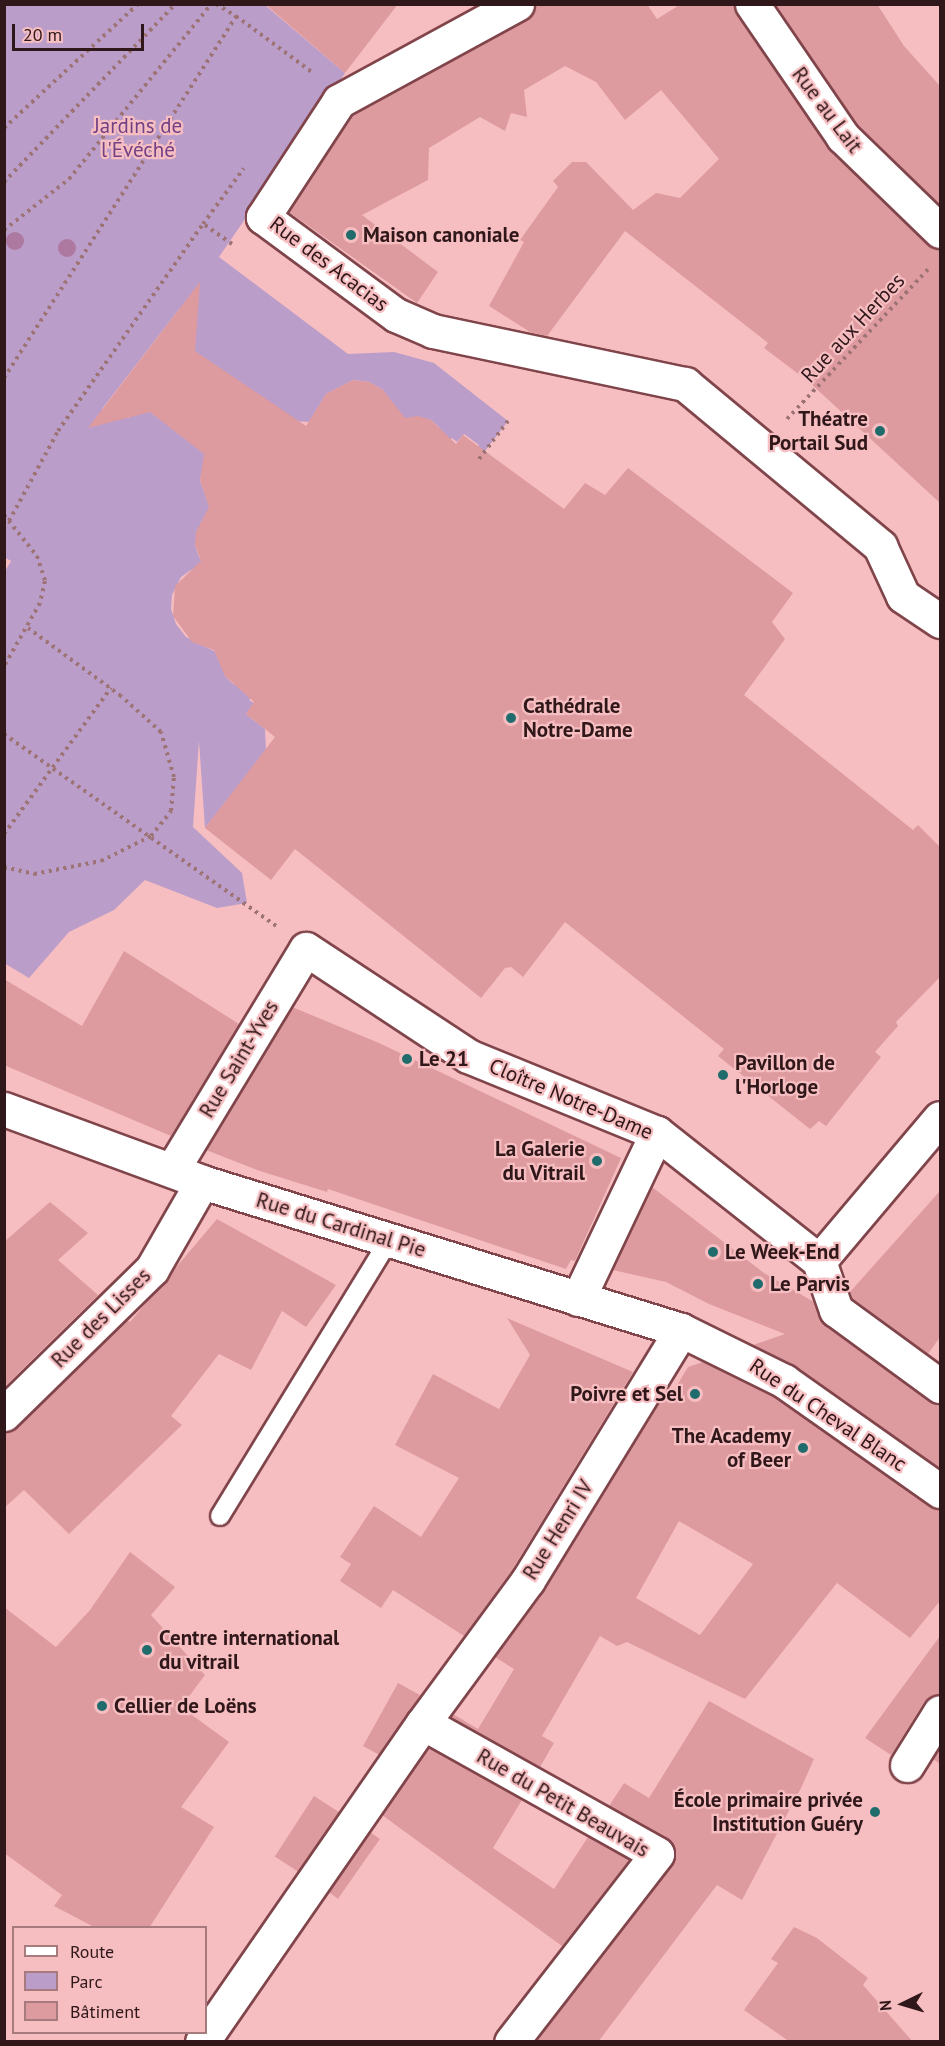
<!DOCTYPE html>
<meta charset="utf-8">
<style>
body{margin:0}
#map{position:relative;width:945px;height:2046px;overflow:hidden;background:#f6bec1;font-family:"PT Sans",sans-serif}
div>[style]{position:absolute}
.green>*{inset:0;background:#bb9dc9}
.building>*{inset:0;background:#de9b9f;transform-origin:0 0}
.path>*{height:4px;margin-top:-2px;transform-origin:0;background:repeating-linear-gradient(90deg,#9d7376 0 3px,transparent 0 7.5px)}
.roads{filter:drop-shadow(2px 0 #80454b) drop-shadow(-2px 0 #80454b) drop-shadow(0 2px #80454b) drop-shadow(0 -2px #80454b)}
.lane>*{height:18px;margin:-9px;padding:0 9px;transform-origin:9px;border-radius:9px;background:#fff}
.street>*{height:33px;margin:-16.5px;padding:0 16.5px;transform-origin:16.5px;border-radius:16.5px;background:#fff}
.trees>*{width:18px;height:18px;margin:-9px;border-radius:50%;background:#ad79a0}
.dots>*{width:16px;height:16px;translate:-50% -50%;box-sizing:border-box;border:3px solid #f6bec1;border-radius:50%}
span{translate:-50% -50%;white-space:nowrap;text-align:center;line-height:1.15;-webkit-text-stroke:4.5px #f6bec1;paint-order:stroke}
.street-label{font-size:21px;color:#301719}
.park-label{font-size:21px;color:#714085}
.poi-label{font-size:21px;color:#301719;font-weight:700}
.left{translate:0 -50%;text-align:left}
.right{translate:-100% -50%;text-align:right}
.frame{position:absolute;inset:0;border:6px solid #301719;pointer-events:none}
.legend{position:absolute;left:12px;top:1926px;width:195px;height:108px;box-sizing:border-box;background:#f6bec1;border:2px solid #a77b7e;margin:0;padding:8px 10px;list-style:none;font-size:18px;color:#301719}
.legend li{display:flex;align-items:center;gap:12px;height:30px}
.legend b{width:30px;border:2px solid #a77b7e}
.north{position:absolute;left:873px;top:1974px;width:60px;height:60px;-webkit-text-stroke:4px #f6bec1;paint-order:stroke;rotate:265deg;font-size:16px;font-weight:700;line-height:24px;text-align:center;color:#301719}
.north::after{content:'';display:block;margin:auto;width:21px;height:27px;background:#301719;clip-path:polygon(50% 0,100% 100%,50% 72%,0 100%)}
.scale{position:absolute;left:12px;top:24px;width:132px;height:27px;box-sizing:border-box;border:3px solid #301719;border-top:0;padding-left:8px;font-size:18px;line-height:21px;white-space:nowrap;color:#301719;-webkit-text-stroke:4px #f6bec1;paint-order:stroke}
</style>
<div id="map">
<div class="green">
<div style="clip-path:polygon(4px 5px,265px 5px,345px 73px,219px 257px,348px 354px,394px 352px,434px 363px,508px 421px,479px 459px,473px 454px,479px 445px,464px 434px,457px 442px,452px 438px,443px 451px,439px 427px,431px 420px,407px 418px,395px 427px,383px 390px,369px 382px,353px 380px,326px 394px,310px 422px,287px 421px,205px 367px,190px 347px,196px 330px,180px 308px,102px 409px,129px 418px,144px 407px,207px 455px,200px 480px,212px 515px,201px 522px,195px 545px,199px 557px,211px 566px,191px 570px,181px 577px,172px 595px,171px 609px,176px 624px,186px 637px,220px 654px,225px 676px,233px 684px,262px 685px,249px 700px,254px 703px,246px 714px,265px 729px,266px 751px,205px 828px,199px 741px,193px 827px,242px 873px,247px 903px,217px 908px,145px 880px,114px 910px,69px 932px,29px 978px,4px 963px,4px 573px,11px 561px,4px 557px)"></div>
</div>
<div class="building">
<div style="clip-path:polygon(265px 4px,398px 4px,345px 73px)"></div>
<div style="clip-path:polygon(536px 4px,647px 4px,657px 19px,681px 4px,733px 4px,830px 150px,927px 244px,940px 249px,940px 503px,809px 382px,764px 348px,768px 343px,625px 231px,547px 336px,530px 332px,489px 306px,524px 242px,520px 240px,558px 187px,553px 181px,572px 162px,586px 162px,633px 210px,656px 193px,680px 198px,719px 159px,661px 90px,625px 120px,596px 82px,565px 66px,524px 90px,527px 117px,511px 113px,505px 131px,480px 117px,429px 148px,428px 180px,362px 215px,438px 272px,417px 303px,289px 212px,352px 115px,526px 20px)"></div>
<div style="clip-path:polygon(775px 4px,877px 4px,904px 46px,940px 86px,940px 205px,857px 125px)"></div>
<div style="clip-path:polygon(200px 282px,195px 351px,306px 426px,326px 394px,353px 380px,369px 382px,383px 390px,405px 418px,418px 416px,431px 420px,456px 444px,463px 435px,564px 509px,585px 483px,605px 495px,628px 468px,793px 593px,772px 622px,785px 639px,744px 695px,913px 830px,918px 825px,940px 847px,940px 977px,896px 1022px,898px 1026px,875px 1052px,881px 1057px,826px 1126px,819px 1121px,810px 1129px,718px 1056px,724px 1049px,565px 922px,523px 977px,511px 967px,505px 968px,481px 998px,295px 849px,271px 880px,205px 828px,275px 737px,246px 714px,254px 702px,225px 676px,214px 650px,192px 642px,173px 616px,175px 586px,201px 561px,195px 545px,196px 532px,209px 507px,200px 480px,204px 454px,150px 412px,88px 428px)"></div>
<div style="clip-path:polygon(124px 951px,239px 1024px,171px 1136px,4px 1065px,4px 979px,82px 1026px)"></div>
<div style="clip-path:polygon(292px 1007px,379px 1043px,621px 1158px,575px 1261px,571px 1260px,566px 1269px,328px 1189px,327px 1192px,260px 1171px,206px 1150px)"></div>
<div style="clip-path:polygon(652px 1187px,764px 1273px,814px 1302px,825px 1325px,929px 1401px,940px 1404px,940px 1468px,795px 1366px,753px 1345px,785px 1334px,709px 1304px,666px 1282px,613px 1270px)"></div>
<div style="clip-path:polygon(940px 1191px,940px 1337px,928px 1354px,852px 1298px,850px 1292px)"></div>
<div style="clip-path:polygon(50px 1202px,88px 1233px,58px 1260px,98px 1295px,4px 1387px,4px 1242px)"></div>
<div style="clip-path:polygon(217px 1219px,336px 1285px,306px 1327px,282px 1311px,251px 1370px,219px 1354px,171px 1416px,182px 1425px,69px 1534px,24px 1490px,4px 1508px,4px 1432px,17px 1427px,127px 1320px,130px 1322px)"></div>
<div style="clip-path:polygon(507px 1318px,633px 1372px,512px 1570px,464px 1636px,393px 1590px,381px 1608px,340px 1581px,351px 1564px,340px 1557px,374px 1506px,421px 1537px,459px 1478px,395px 1445px,433px 1374px,499px 1409px,530px 1355px)"></div>
<div style="clip-path:polygon(evenodd,703px 1362px,774px 1397px,929px 1506px,940px 1509px,940px 1601px,910px 1638px,837px 1583px,745px 1699px,627px 1642px,617px 1646px,600px 1636px,542px 1736px,554px 1743px,540px 1767px,451px 1717px,453px 1714px,478px 1729px,514px 1669px,495px 1657px,544px 1590px,667px 1389px,673px 1392px,688px 1367px,703px 1362px,679px 1521px,753px 1564px,700px 1635px,636px 1598px,679px 1521px)"></div>
<div style="clip-path:polygon(130px 1552px,175px 1587px,151px 1615px,205px 1675px,181px 1707px,229px 1742px,181px 1807px,214px 1827px,149px 1928px,96px 1928px,54px 1906px,62px 1895px,4px 1853px,4px 1607px,56px 1647px,90px 1610px)"></div>
<div style="clip-path:polygon(940px 1636px,940px 1693px,924px 1702px,891px 1755px,865px 1738px)"></div>
<div style="left:398px;top:1683px;width:25px;height:72px;rotate:29deg"></div>
<div style="clip-path:polygon(709px 1701px,814px 1759px,801px 1788px,742px 1900px,717px 1885px,598px 2042px,535px 2042px,672px 1865px,676px 1855px,667px 1838px,609px 1806px,624px 1783px,649px 1798px)"></div>
<div style="clip-path:polygon(940px 1747px,940px 1764px,933px 1759px)"></div>
<div style="clip-path:polygon(429px 1748px,522px 1800px,493px 1848px,554px 1889px,588px 1837px,629px 1860px,562px 1946px,382px 1815px)"></div>
<div style="left:314px;top:1796px;width:30px;height:72px;rotate:33deg"></div>
<div style="left:370px;top:1832px;width:12px;height:73px;rotate:35deg"></div>
<div style="clip-path:polygon(794px 1927px,817px 1938px,868px 1978px,863px 1985px,913px 2042px,790px 2042px,744px 2010px,778px 1963px,771px 1959px)"></div>
</div>
<div class="path">
<div style="left:216px;top:4px;width:23px;rotate:31deg"></div>
<div style="left:4px;top:128px;width:183px;rotate:-42.8deg"></div>
<div style="left:4px;top:182px;width:247px;rotate:-46.1deg"></div>
<div style="left:4px;top:230px;width:83px;rotate:-38.1deg"></div>
<div style="left:69px;top:179px;width:225px;rotate:-50.9deg"></div>
<div style="left:232px;top:244px;width:35px;rotate:-145deg"></div>
<div style="left:203px;top:224px;width:69px;rotate:-53.8deg"></div>
<div style="left:4px;top:378px;width:430px;rotate:-57.3deg"></div>
<div style="left:236px;top:16px;width:94px;rotate:36.4deg"></div>
<div style="left:787px;top:419px;width:209px;rotate:-46.7deg"></div>
<div style="left:479px;top:459px;width:48px;rotate:-52.7deg"></div>
<div style="left:4px;top:515px;width:53px;rotate:51.2deg"></div>
<div style="left:37px;top:556px;width:26px;rotate:72deg"></div>
<div style="left:45px;top:581px;width:23px;rotate:103deg"></div>
<div style="left:40px;top:603px;width:73px;rotate:119.7deg"></div>
<div style="left:9px;top:521px;width:102px;rotate:-61.4deg"></div>
<div style="left:58px;top:431px;width:253px;rotate:-55deg"></div>
<div style="left:4px;top:734px;width:333px;rotate:35.2deg"></div>
<div style="left:4px;top:834px;width:181px;rotate:-53.8deg"></div>
<div style="left:4px;top:867px;width:31px;rotate:13deg"></div>
<div style="left:34px;top:874px;width:68px;rotate:-11deg"></div>
<div style="left:101px;top:861px;width:56px;rotate:-26.6deg"></div>
<div style="left:151px;top:836px;width:32px;rotate:-51deg"></div>
<div style="left:171px;top:811px;width:34px;rotate:-85deg"></div>
<div style="left:174px;top:777px;width:47px;rotate:-106.1deg"></div>
<div style="left:161px;top:732px;width:54px;rotate:-138deg"></div>
<div style="left:121px;top:696px;width:115px;rotate:-143.8deg"></div>
</div>
<div class="roads">
<div class="lane">
<div style="left:220px;top:1516px;width:324px;rotate:-58.5deg"></div>
</div>
<div class="street">
<div style="left:517px;top:4px;width:203px;rotate:151.4deg"></div>
<div style="left:339px;top:101px;width:139px;rotate:123.2deg"></div>
<div style="left:263px;top:217px;width:165px;rotate:36.4deg"></div>
<div style="left:396px;top:315px;width:40px;rotate:23.4deg"></div>
<div style="left:433px;top:331px;width:258px;rotate:11.9deg"></div>
<div style="left:685px;top:384px;width:254px;rotate:39.7deg"></div>
<div style="left:880px;top:546px;width:55px;rotate:65.3deg"></div>
<div style="left:903px;top:596px;width:45px;rotate:34deg"></div>
<div style="left:752px;top:4px;width:161px;rotate:55.6deg"></div>
<div style="left:843px;top:137px;width:135px;rotate:44.1deg"></div>
<div style="left:4px;top:1109px;width:211px;rotate:20.2deg"></div>
<div style="left:202px;top:1182px;width:501px;rotate:17.17deg"></div>
<div style="left:681px;top:1330px;width:115px;rotate:26.3deg"></div>
<div style="left:784px;top:1381px;width:191px;rotate:35.2deg"></div>
<div style="left:172px;top:1170px;width:258px;rotate:-58.8deg"></div>
<div style="left:306px;top:949px;width:194px;rotate:33.4deg"></div>
<div style="left:468px;top:1056px;width:204px;rotate:22.2deg"></div>
<div style="left:657px;top:1133px;width:206px;rotate:38.3deg"></div>
<div style="left:819px;top:1261px;width:187px;rotate:-49.8deg"></div>
<div style="left:819px;top:1261px;width:52px;rotate:70.9deg"></div>
<div style="left:836px;top:1310px;width:129px;rotate:36.2deg"></div>
<div style="left:578px;top:1299px;width:184px;rotate:-64.6deg"></div>
<div style="left:4px;top:1414px;width:207px;rotate:-44.4deg"></div>
<div style="left:152px;top:1269px;width:100px;rotate:-60.1deg"></div>
<div style="left:423px;top:1723px;width:268px;rotate:29.2deg"></div>
<div style="left:657px;top:1854px;width:238px;rotate:127.8deg"></div>
<div style="left:907px;top:1765px;width:62px;rotate:-58.1deg"></div>
<div style="left:202px;top:2042px;width:388px;rotate:-55.3deg"></div>
<div style="left:423px;top:1723px;width:177px;rotate:-53.7deg"></div>
<div style="left:528px;top:1580px;width:293px;rotate:-58.5deg"></div>
</div>
</div>
<div class="trees">
<div style="left:15px;top:241px"></div>
<div style="left:67px;top:248px"></div>
</div>
<div class="dots">
<div style="left:351px;top:235px;background:#206c6c"></div>
<div style="left:880px;top:431px;background:#206c6c"></div>
<div style="left:511px;top:718px;background:#206c6c"></div>
<div style="left:407px;top:1059px;background:#206c6c"></div>
<div style="left:723px;top:1075px;background:#206c6c"></div>
<div style="left:597px;top:1161px;background:#206c6c"></div>
<div style="left:713px;top:1252px;background:#206c6c"></div>
<div style="left:758px;top:1284px;background:#206c6c"></div>
<div style="left:695px;top:1394px;background:#206c6c"></div>
<div style="left:803px;top:1448px;background:#206c6c"></div>
<div style="left:147px;top:1650px;background:#206c6c"></div>
<div style="left:102px;top:1706px;background:#206c6c"></div>
<div style="left:875px;top:1812px;background:#206c6c"></div>
</div>
<div class="street-label">
<span style="left:827px;top:110px;rotate:53deg">Rue au Lait</span>
<span style="left:329px;top:264px;rotate:37deg">Rue des Acacias</span>
<span style="left:853px;top:328px;rotate:-47deg">Rue aux Herbes</span>
<span style="left:239px;top:1059px;rotate:-59deg">Rue Saint-Yves</span>
<span style="left:571px;top:1099px;rotate:23deg">Cloître Notre-Dame</span>
<span style="left:341px;top:1225px;rotate:17deg">Rue du Cardinal Pie</span>
<span style="left:101px;top:1318px;rotate:-45deg">Rue des Lisses</span>
<span style="left:828px;top:1415px;rotate:34deg">Rue du Cheval Blanc</span>
<span style="left:558px;top:1530px;rotate:-58deg">Rue Henri IV</span>
<span style="left:563px;top:1803px;rotate:30deg">Rue du Petit Beauvais</span>
</div>
<div class="park-label">
<span style="left:138px;top:138px">Jardins de<br>l'Évéché</span>
</div>
<div class="poi-label">
<span class="left" style="left:363px;top:235px">Maison canoniale</span>
<span class="right" style="left:868px;top:431px">Théatre<br>Portail Sud</span>
<span class="left" style="left:523px;top:718px">Cathédrale<br>Notre-Dame</span>
<span class="left" style="left:419px;top:1059px">Le 21</span>
<span class="left" style="left:735px;top:1075px">Pavillon de<br>l'Horloge</span>
<span class="right" style="left:585px;top:1161px">La Galerie<br>du Vitrail</span>
<span class="left" style="left:725px;top:1252px">Le Week-End</span>
<span class="left" style="left:770px;top:1284px">Le Parvis</span>
<span class="right" style="left:683px;top:1394px">Poivre et Sel</span>
<span class="right" style="left:791px;top:1448px">The Academy<br>of Beer</span>
<span class="left" style="left:159px;top:1650px">Centre international<br>du vitrail</span>
<span class="left" style="left:114px;top:1706px">Cellier de Loëns</span>
<span class="right" style="left:863px;top:1812px">École primaire privée<br>Institution Guéry</span>
</div>
<div class="frame"></div>
<ul class="legend">
<li><b style="height:8px;background:#fff"></b>Route</li>
<li><b style="height:16px;background:#bb9dc9"></b>Parc</li>
<li><b style="height:16px;background:#de9b9f"></b>Bâtiment</li>
</ul>
<div class="north">N</div>
<div class="scale">20 m</div>
</div>
